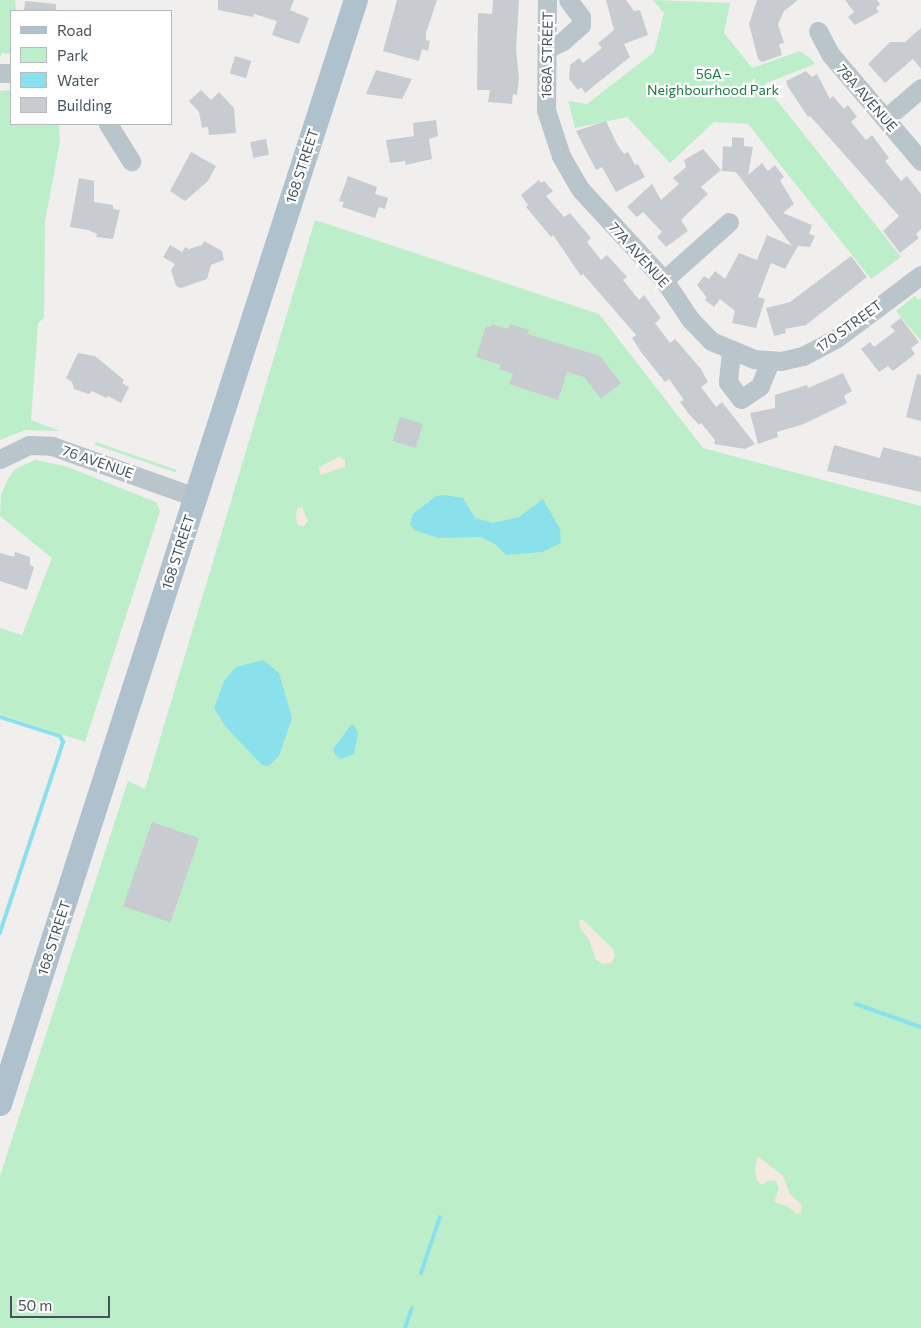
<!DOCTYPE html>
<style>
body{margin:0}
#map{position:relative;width:921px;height:1328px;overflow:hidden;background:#f1eeee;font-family:Commissioner,sans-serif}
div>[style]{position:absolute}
.green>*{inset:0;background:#bceeca;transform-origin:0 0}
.sand>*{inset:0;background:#f2eadf}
.water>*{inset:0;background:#8ae1eb}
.stream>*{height:4px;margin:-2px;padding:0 2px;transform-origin:2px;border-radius:2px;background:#8ae1eb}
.building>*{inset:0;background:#c8ccd1;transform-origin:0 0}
.minor>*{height:19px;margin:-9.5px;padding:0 9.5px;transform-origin:9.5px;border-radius:9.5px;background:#b9c4cb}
.major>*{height:24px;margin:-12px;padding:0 12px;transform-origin:12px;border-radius:12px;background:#aec1cd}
span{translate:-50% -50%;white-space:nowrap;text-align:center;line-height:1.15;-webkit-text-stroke:4.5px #fff;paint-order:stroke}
.street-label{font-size:14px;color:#46535b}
.park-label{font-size:14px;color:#187c3f}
.legend{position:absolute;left:10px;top:10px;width:162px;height:115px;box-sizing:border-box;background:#fff;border:1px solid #b5babd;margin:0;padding:6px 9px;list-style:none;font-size:15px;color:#46535b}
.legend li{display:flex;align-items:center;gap:10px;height:25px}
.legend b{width:25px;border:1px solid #b5babd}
.scale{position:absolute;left:10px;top:1296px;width:100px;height:22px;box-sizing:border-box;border:2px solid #46535b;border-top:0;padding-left:6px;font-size:15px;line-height:18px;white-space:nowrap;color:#46535b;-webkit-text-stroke:4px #fff;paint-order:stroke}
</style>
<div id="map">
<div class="green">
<div style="clip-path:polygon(0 0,15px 0,16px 11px,11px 11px,11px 54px,2px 53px,0 57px)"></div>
<div style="clip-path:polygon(653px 0,730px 3px,724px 33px,752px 68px,800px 51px,811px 59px,815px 64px,764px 84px,901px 257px,871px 279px,748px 124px,714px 122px,670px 163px,627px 117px,575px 128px,568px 101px,587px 104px,654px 52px,664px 13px)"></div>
<div style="clip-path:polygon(11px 90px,11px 124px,59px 124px,60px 142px,45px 221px,44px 318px,38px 323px,31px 420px,60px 431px,25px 430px,0 440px,0 91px)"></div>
<div style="clip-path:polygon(315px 220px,599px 314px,703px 448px,921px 506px,921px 1328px,0 1328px,0 1176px,128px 781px,145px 789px)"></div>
<div style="clip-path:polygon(915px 296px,918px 300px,921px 298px,921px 341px,896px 311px)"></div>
<div style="left:96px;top:442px;width:85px;height:3px;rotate:19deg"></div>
<div style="clip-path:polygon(35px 460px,65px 466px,156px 502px,160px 511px,85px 742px,0 714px,0 628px,22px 635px,52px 558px,0 516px,1px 495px,8px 479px,15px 469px)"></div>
</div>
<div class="sand">
<div style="clip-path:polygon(339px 457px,345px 460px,345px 467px,320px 475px,319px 467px)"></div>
<div style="clip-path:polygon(302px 507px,308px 521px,303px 527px,297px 524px,296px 517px,297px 509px)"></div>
<div style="clip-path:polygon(582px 919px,612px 948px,615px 955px,612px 963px,603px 964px,596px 960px,589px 940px,581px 929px,579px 921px)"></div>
<div style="clip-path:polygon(758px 1156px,783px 1176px,790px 1194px,802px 1205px,801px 1213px,796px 1214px,787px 1206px,774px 1202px,779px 1189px,776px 1181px,770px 1180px,762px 1185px,757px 1181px,755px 1169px)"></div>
</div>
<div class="water">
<div style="clip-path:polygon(444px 495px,463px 498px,475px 518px,493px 523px,519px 517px,543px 499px,560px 529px,561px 543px,542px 552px,506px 555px,495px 544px,481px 537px,439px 538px,414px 530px,410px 524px,413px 514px,436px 496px)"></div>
<div style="clip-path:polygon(263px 660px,279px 673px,292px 718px,279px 756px,269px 766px,262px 765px,225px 726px,214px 708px,224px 681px,236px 667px)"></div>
<div style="clip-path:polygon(351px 725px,354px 725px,358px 733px,354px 754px,341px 759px,335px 755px,333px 749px)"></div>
</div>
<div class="stream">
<div style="left:0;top:717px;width:63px;rotate:17.6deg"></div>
<div style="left:60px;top:736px;width:7px;rotate:63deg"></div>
<div style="left:63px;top:742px;width:201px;rotate:108.3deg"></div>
<div style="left:856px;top:1004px;width:69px;rotate:19.5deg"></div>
<div style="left:421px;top:1273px;width:59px;rotate:-71.3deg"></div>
<div style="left:405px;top:1328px;width:21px;rotate:-71deg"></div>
</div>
<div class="building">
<div style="clip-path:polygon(218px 0,294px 0,290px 10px,309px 18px,299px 44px,272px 35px,277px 21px,254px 14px,253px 17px,218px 10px)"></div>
<div style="clip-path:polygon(397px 0,437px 0,426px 33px,426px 40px,430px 41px,428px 51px,422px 49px,419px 61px,383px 51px)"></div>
<div style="clip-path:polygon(493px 0,519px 0,516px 49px,519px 78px,517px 95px,513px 94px,512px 104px,488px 102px,490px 90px,477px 90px,478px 13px,492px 14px)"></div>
<div style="clip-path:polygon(606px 0,626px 0,634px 11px,640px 10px,648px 35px,624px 44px,630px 57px,585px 93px,581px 87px,578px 90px,569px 79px,570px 65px,579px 58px,583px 63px,602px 48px,598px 43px,614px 30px)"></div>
<div style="clip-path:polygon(757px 0,798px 0,784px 11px,778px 24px,784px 43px,779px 44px,782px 55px,762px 62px,758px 59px,749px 24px)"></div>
<div style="clip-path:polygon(845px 0,877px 0,880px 4px,876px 8px,879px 12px,855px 25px,848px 17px,854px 12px)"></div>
<div style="clip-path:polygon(25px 1px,56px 4px,56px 11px,24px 11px)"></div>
<div style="clip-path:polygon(921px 28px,921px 69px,913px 59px,885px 83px,868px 64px,890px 42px,905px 42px)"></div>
<div style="left:235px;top:56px;width:17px;height:18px;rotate:17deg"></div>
<div style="clip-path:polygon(376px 70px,412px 79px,402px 99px,366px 94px)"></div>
<div style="clip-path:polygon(806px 71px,812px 77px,817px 74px,830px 99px,833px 96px,844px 109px,848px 105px,857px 117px,851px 122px,866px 140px,872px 135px,889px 158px,885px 161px,901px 181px,907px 176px,921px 194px,921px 229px,916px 234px,919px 238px,900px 253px,883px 231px,899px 216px,810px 116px,808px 117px,788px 87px,786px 81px)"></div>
<div style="clip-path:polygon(201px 90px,211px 100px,219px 92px,234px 108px,236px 133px,209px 135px,208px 127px,202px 128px,199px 112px,189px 101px)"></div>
<div style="clip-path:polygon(436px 120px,438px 136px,429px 139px,432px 159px,406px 165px,405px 161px,390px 163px,386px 140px,414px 136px,413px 123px)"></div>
<div style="clip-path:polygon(606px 121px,617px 144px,624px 154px,628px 152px,635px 165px,638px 164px,645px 177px,616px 192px,602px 167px,596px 170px,576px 131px)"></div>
<div style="clip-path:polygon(732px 137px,744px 138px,744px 146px,753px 147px,748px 175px,762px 163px,768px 171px,775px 165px,784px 177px,780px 180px,794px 204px,783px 213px,812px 225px,809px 234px,815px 236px,810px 247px,798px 246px,785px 269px,771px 263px,758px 297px,765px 299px,756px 328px,732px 323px,735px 311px,720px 299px,714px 307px,705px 300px,707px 298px,697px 285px,704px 276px,709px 279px,715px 271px,725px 279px,739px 253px,757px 260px,767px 235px,792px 246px,736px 172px,722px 171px,723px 146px,732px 147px)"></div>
<div style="left:266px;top:139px;width:16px;height:16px;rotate:79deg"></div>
<div style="clip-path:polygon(703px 149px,721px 170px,701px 187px,708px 194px,681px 220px,688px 231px,666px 247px,657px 237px,662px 232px,643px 212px,637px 217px,627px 207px,652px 184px,661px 200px,679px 184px,673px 178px,686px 167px,684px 160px)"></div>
<div style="clip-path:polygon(191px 152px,216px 166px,208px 181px,185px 201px,170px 191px)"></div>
<div style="clip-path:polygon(348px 176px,377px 187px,375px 194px,388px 198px,385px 209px,379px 207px,375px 218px,342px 207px,344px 202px,339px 201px)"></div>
<div style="clip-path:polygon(79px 178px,94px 181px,94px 202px,113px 205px,113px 209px,120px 210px,113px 239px,96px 237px,97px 234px,88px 230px,70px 227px)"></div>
<div style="clip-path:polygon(539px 180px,541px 183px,544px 181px,553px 191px,546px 196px,564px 217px,570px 213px,591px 238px,587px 242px,601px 260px,607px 255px,627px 277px,623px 280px,639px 300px,644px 295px,661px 318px,655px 323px,670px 343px,675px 339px,701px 369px,708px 382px,701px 387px,716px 407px,722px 402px,755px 444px,745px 449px,714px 444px,715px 440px,701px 423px,699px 425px,688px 413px,680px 402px,684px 400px,669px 379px,665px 382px,641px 352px,632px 338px,636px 335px,583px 274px,581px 276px,553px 235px,551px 237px,526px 207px,528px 205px,521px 195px)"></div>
<div style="clip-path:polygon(204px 241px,222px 251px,224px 260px,211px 265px,207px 279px,181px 288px,176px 286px,171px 270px,175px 264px,163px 257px,170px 245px,182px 252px,185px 247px,189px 249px,202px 245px)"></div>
<div style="clip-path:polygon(851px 256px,867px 277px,806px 325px,785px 329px,786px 333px,774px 336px,766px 308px,790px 302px)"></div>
<div style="clip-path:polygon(901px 318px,919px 342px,911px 348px,915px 354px,893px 371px,888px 366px,879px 372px,861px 349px,870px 342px,874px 347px,895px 331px,890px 326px)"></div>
<div style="clip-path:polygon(492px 324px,508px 329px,510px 324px,529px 330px,528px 334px,600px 356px,621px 383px,601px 399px,584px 377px,567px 372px,558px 400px,509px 384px,513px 374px,499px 369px,501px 365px,476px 357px,486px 326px,491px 327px)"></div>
<div style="clip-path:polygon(78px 353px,95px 356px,124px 380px,122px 383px,129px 387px,121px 403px,108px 396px,106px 398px,92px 391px,89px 394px,74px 389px,72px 382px,66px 378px)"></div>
<div style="clip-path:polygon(843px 373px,852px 391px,844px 396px,847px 403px,804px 424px,777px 432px,778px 437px,758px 444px,750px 413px,775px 408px,775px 395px,807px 385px,808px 388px)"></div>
<div style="clip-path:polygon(917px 374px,921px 375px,921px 421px,906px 417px)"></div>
<div style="left:400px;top:417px;width:24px;height:25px;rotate:17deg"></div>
<div style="clip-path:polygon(834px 445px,880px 458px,883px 447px,921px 457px,921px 492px,827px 471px)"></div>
<div style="clip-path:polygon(15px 552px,30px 557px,30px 565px,34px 567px,27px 590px,0 581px,0 553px,14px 557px)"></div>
<div style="left:152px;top:822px;width:50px;height:89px;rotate:19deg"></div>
</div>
<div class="minor">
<div style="left:547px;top:0;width:110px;rotate:90.5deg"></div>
<div style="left:546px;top:110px;width:48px;rotate:71.9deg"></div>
<div style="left:561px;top:156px;width:39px;rotate:60deg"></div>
<div style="left:581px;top:190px;width:122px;rotate:47.3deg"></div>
<div style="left:664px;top:280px;width:47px;rotate:56.3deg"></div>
<div style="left:690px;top:319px;width:30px;rotate:46deg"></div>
<div style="left:711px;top:341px;width:47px;rotate:22.7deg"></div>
<div style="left:754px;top:359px;width:27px;rotate:4deg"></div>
<div style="left:781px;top:361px;width:23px;rotate:-13deg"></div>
<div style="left:803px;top:356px;width:38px;rotate:-28deg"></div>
<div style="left:837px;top:338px;width:105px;rotate:-36.9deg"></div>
<div style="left:818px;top:31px;width:27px;rotate:62deg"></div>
<div style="left:831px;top:55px;width:139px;rotate:49.7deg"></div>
<div style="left:547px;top:49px;width:18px;rotate:-27deg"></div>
<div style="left:563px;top:41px;width:24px;rotate:-42deg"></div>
<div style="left:581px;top:25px;width:8px;rotate:-90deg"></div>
<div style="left:581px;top:17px;width:21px;rotate:-127deg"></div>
<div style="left:0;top:73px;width:11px"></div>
<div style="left:886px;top:118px;width:46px;rotate:-40.6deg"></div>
<div style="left:108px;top:124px;width:44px;rotate:58.1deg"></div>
<div style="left:664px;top:280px;width:87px;rotate:-41.7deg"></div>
<div style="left:731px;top:352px;width:30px;rotate:96deg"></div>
<div style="left:728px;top:382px;width:21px;rotate:53deg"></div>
<div style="left:741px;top:399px;width:23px;rotate:-34deg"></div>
<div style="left:760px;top:386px;width:27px;rotate:-68deg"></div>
<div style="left:0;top:459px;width:32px;rotate:-26deg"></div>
<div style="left:29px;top:445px;width:23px;rotate:2deg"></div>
<div style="left:52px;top:446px;width:152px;rotate:19.6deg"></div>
</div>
<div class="major">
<div style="left:0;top:1104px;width:1160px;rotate:-72.13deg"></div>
</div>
<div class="street-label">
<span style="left:547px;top:55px;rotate:-89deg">168A STREET</span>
<span style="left:867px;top:98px;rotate:49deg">78A AVENUE</span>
<span style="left:302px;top:166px;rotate:-72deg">168 STREET</span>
<span style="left:639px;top:255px;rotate:48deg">77A AVENUE</span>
<span style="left:849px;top:326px;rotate:-36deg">170 STREET</span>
<span style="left:98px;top:462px;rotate:19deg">76 AVENUE</span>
<span style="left:178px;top:552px;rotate:-72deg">168 STREET</span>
<span style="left:54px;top:938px;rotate:-72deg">168 STREET</span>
</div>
<div class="park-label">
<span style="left:713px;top:82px">56A -<br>Neighbourhood Park</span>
</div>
<ul class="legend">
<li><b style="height:6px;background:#aec1cd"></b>Road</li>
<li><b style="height:14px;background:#bceeca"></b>Park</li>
<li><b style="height:14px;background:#8ae1eb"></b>Water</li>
<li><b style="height:14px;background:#c8ccd1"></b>Building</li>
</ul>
<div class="scale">50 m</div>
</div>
